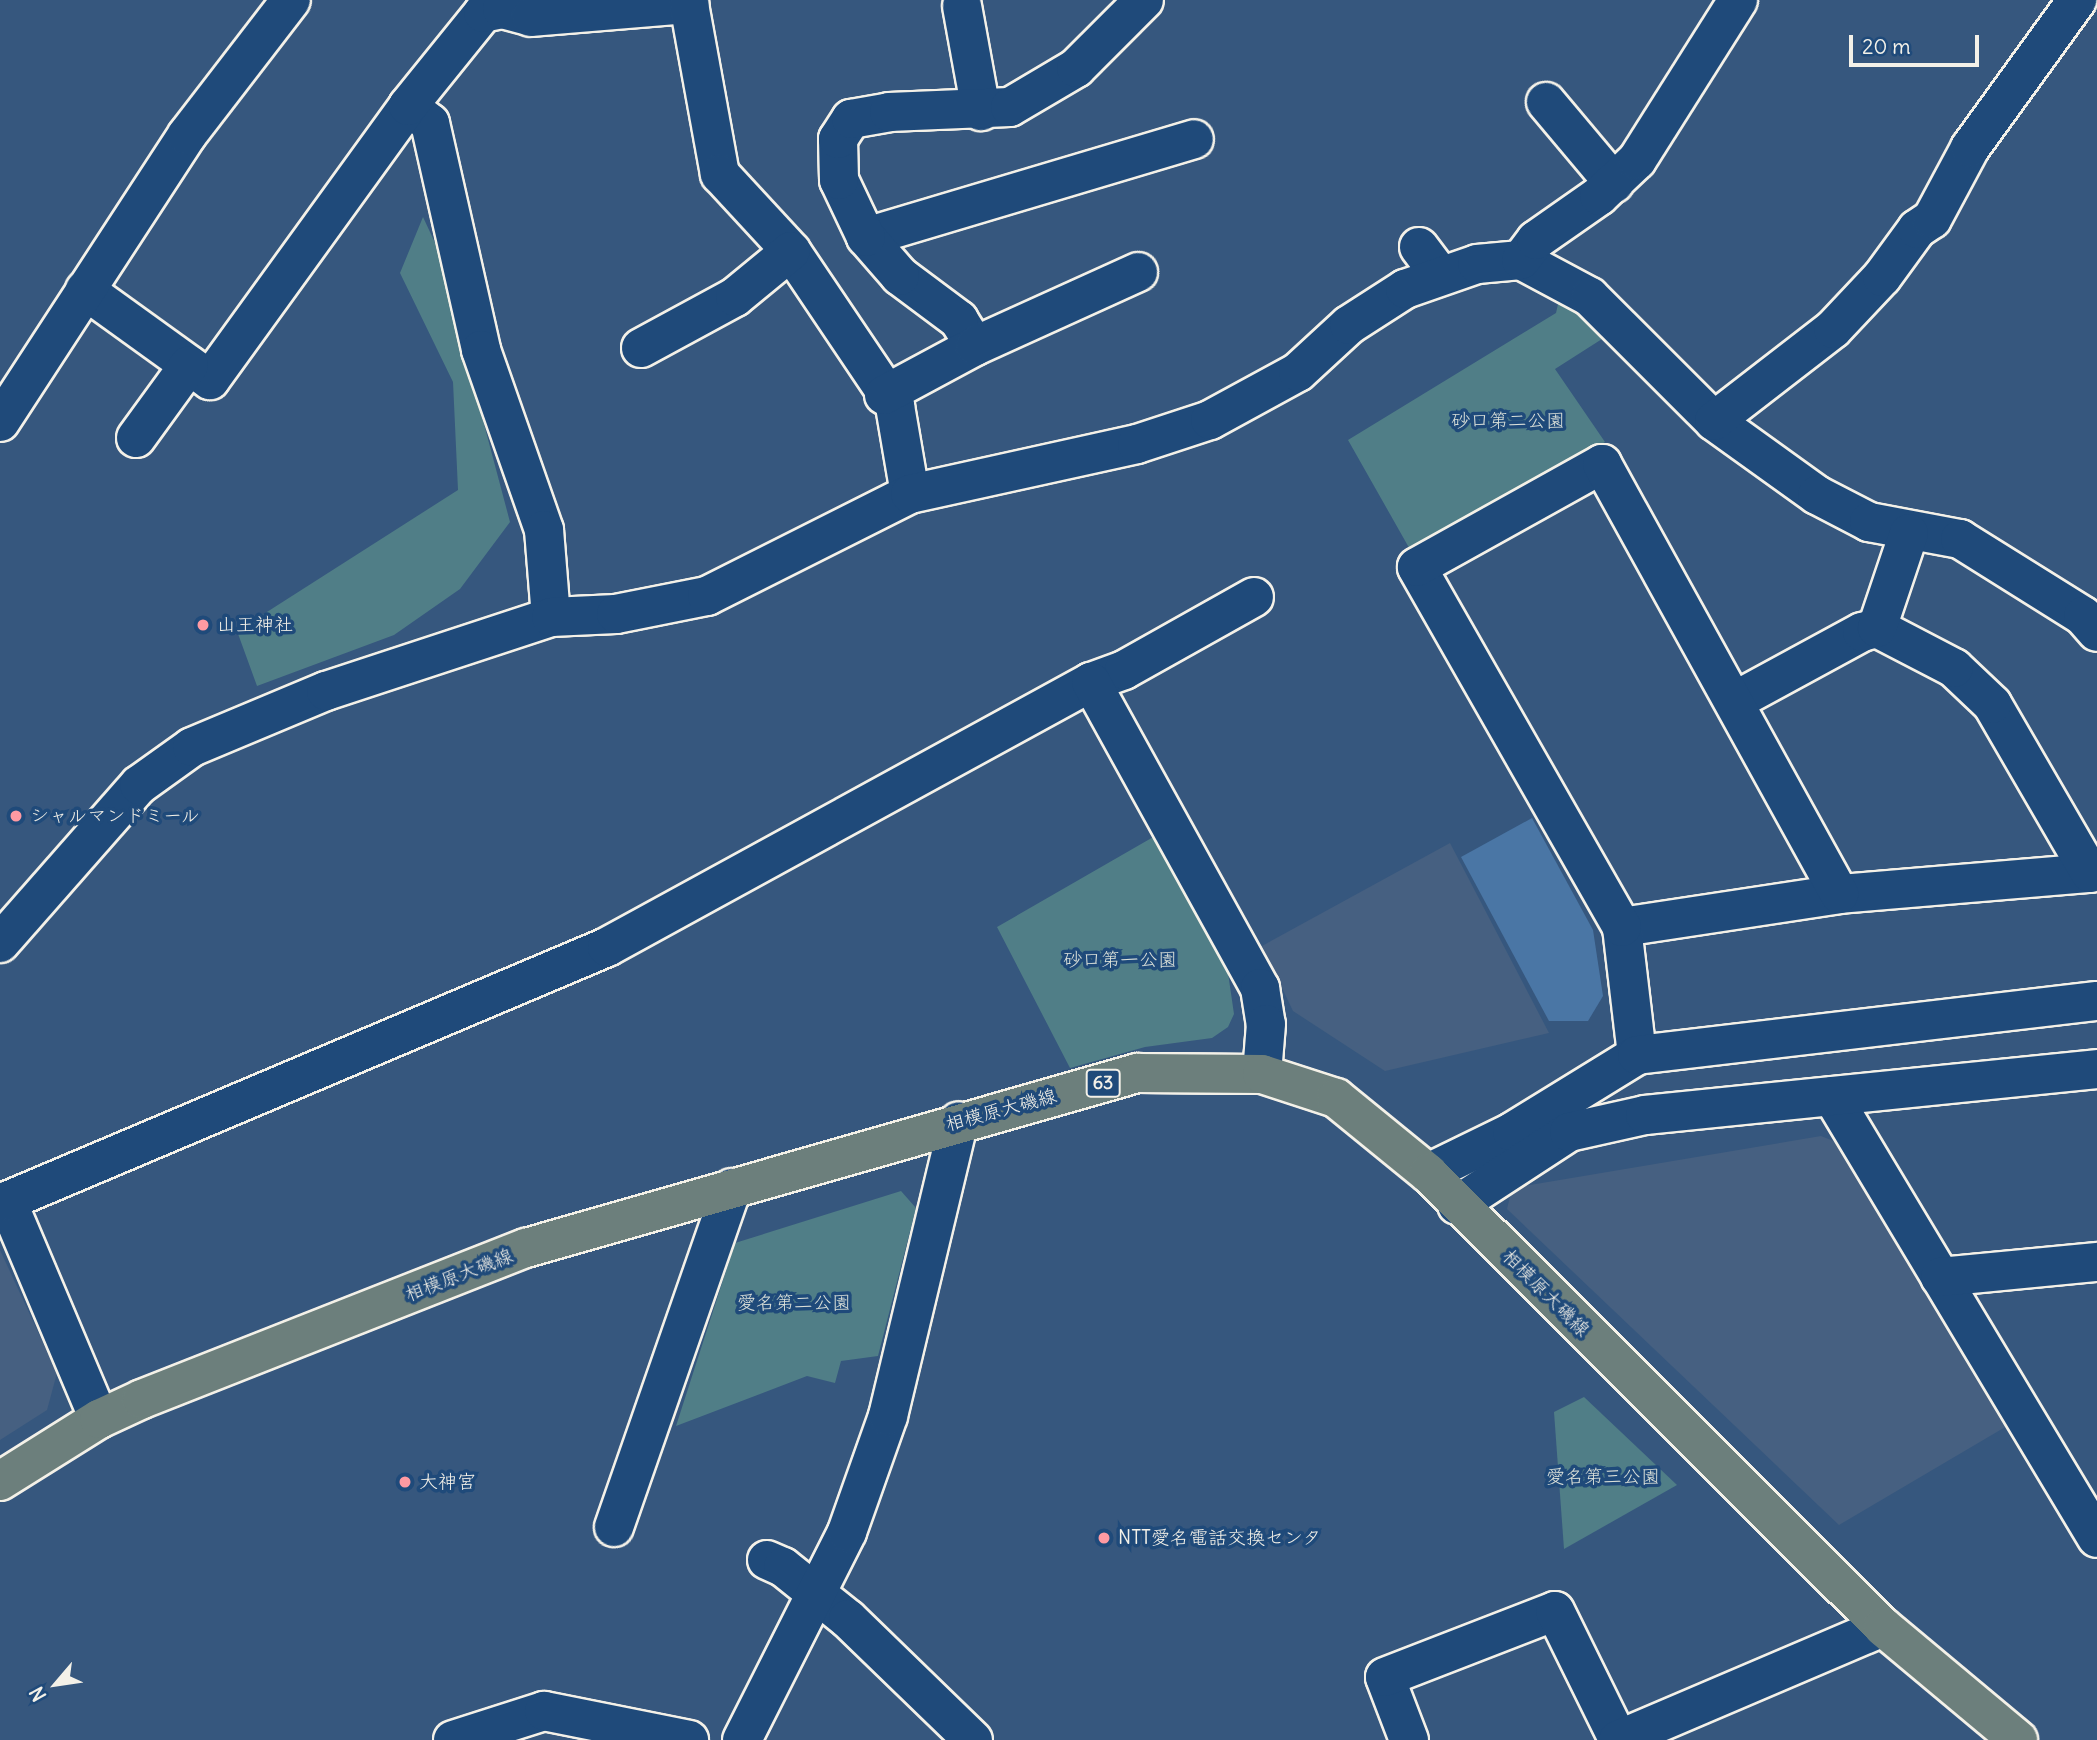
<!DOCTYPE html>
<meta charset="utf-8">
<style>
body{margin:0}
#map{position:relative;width:2097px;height:1740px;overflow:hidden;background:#36577e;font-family:Delius,"Klee One",sans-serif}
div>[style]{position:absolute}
.built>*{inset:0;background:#466081}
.green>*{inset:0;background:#507e87}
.water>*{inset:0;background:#4a76a5}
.roads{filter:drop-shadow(2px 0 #f4f1e8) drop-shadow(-2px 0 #f4f1e8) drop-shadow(0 2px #f4f1e8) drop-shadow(0 -2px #f4f1e8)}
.minor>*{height:38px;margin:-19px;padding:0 19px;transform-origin:19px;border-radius:19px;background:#1f4a7a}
.major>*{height:38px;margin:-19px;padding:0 19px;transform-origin:19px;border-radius:19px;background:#6c7f7c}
.dots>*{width:19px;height:19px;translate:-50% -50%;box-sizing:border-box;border:4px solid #1f4a7a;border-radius:50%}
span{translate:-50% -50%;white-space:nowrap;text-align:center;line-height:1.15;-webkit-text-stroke:7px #1f4a7a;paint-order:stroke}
.shield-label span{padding:2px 5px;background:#1f4a7a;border:2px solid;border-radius:5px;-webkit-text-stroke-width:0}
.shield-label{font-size:18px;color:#f4f1e8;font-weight:700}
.park-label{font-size:19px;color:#dbe0d9}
.poi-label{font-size:19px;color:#f4f1e8}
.left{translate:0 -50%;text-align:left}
.street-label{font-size:19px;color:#f4f1e8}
.north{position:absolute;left:21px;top:1649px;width:70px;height:70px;-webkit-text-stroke:5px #1f4a7a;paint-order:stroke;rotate:241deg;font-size:19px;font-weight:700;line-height:28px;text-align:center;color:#f4f1e8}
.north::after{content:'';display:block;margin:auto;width:24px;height:32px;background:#f4f1e8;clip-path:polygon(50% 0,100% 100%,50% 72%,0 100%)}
.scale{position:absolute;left:1849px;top:35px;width:130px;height:32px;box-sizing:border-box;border:4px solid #f4f1e8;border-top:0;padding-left:9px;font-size:21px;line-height:24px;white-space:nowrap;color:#f4f1e8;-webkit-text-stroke:5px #1f4a7a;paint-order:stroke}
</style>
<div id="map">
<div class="built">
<div style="clip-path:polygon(1450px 843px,1549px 1033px,1385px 1071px,1293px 1011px,1262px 946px)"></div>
<div style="clip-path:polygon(1821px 1136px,1841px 1144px,2007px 1426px,1839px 1525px,1507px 1209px,1512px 1188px)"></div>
<div style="clip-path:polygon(0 1250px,57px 1373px,47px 1410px,0 1440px)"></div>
</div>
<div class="green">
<div style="clip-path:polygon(423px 217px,437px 247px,510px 522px,460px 589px,394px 635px,257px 686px,237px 631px,458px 490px,453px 382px,400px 273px)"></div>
<div style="clip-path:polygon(1560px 295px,1602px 339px,1555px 369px,1605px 442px,1412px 553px,1348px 440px,1556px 313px)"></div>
<div style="clip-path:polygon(1155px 836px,1227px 966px,1234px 1014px,1228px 1027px,1212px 1038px,1145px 1047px,1070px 1068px,997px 927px)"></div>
<div style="clip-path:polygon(901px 1191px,916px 1208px,878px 1356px,841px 1361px,835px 1383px,807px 1376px,676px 1426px,735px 1243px)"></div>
<div style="clip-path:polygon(1584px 1397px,1677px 1485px,1564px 1549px,1554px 1412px)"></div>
</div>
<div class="water">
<div style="clip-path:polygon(1532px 818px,1593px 930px,1603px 996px,1588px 1021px,1549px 1021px,1461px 857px)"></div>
</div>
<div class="roads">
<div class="minor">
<div style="left:962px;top:6px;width:107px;rotate:79.7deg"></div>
<div style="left:1546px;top:102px;width:106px;rotate:50deg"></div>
<div style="left:408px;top:106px;width:28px;rotate:38deg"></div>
<div style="left:430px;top:123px;width:233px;rotate:77.3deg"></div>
<div style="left:481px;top:350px;width:191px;rotate:70.7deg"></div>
<div style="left:544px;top:530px;width:87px;rotate:85.4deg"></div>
<div style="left:866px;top:237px;width:342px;rotate:-16.6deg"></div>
<div style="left:1419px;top:247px;width:35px;rotate:53deg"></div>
<div style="left:1521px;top:260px;width:78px;rotate:28.2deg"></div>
<div style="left:1590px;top:297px;width:175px;rotate:45deg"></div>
<div style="left:1714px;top:421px;width:127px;rotate:35.7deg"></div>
<div style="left:1817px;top:495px;width:59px;rotate:27.4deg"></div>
<div style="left:1869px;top:522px;width:93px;rotate:10.6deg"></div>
<div style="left:1960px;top:539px;width:145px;rotate:32deg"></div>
<div style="left:2083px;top:616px;width:21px;rotate:49deg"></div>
<div style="left:85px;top:290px;width:154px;rotate:35.8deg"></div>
<div style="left:210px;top:380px;width:338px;rotate:-54.1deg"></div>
<div style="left:408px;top:106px;width:119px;rotate:-51.1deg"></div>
<div style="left:483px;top:13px;width:19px;rotate:-12deg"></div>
<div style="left:502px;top:9px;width:30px;rotate:15deg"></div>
<div style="left:531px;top:17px;width:159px;rotate:-4.7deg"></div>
<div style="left:689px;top:4px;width:173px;rotate:79.7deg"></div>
<div style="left:720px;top:174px;width:105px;rotate:47.3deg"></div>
<div style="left:791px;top:251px;width:187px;rotate:56.1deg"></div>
<div style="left:895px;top:406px;width:89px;rotate:80.3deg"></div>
<div style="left:975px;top:346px;width:31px;rotate:-122deg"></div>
<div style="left:959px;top:320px;width:74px;rotate:-143.3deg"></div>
<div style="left:900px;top:276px;width:52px;rotate:-131.1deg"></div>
<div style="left:866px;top:237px;width:63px;rotate:-115.3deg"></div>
<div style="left:839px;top:180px;width:41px;rotate:-91.4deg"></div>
<div style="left:838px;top:139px;width:24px;rotate:-57deg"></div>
<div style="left:851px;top:119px;width:39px;rotate:-10deg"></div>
<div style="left:889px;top:112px;width:121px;rotate:-2.4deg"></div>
<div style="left:1010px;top:107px;width:77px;rotate:-30.6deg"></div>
<div style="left:1076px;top:68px;width:96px;rotate:-45deg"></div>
<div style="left:641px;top:348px;width:107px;rotate:-28.5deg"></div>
<div style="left:735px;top:297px;width:72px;rotate:-39.4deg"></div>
<div style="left:884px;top:395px;width:103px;rotate:-28.3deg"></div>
<div style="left:975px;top:346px;width:179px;rotate:-24.4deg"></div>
<div style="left:1714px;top:421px;width:150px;rotate:-37.7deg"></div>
<div style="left:1833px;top:329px;width:71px;rotate:-46.7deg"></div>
<div style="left:1882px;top:277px;width:59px;rotate:-53.9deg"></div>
<div style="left:1917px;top:229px;width:18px;rotate:-34deg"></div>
<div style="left:1932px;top:219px;width:81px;rotate:-61.8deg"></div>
<div style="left:1970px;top:148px;width:183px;rotate:-54.1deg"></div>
<div style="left:0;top:422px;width:343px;rotate:-56.9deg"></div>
<div style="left:187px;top:135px;width:170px;rotate:-52.4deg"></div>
<div style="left:136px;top:438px;width:90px;rotate:-54deg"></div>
<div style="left:1091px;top:682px;width:35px;rotate:-20deg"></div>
<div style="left:1124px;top:670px;width:149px;rotate:-29.3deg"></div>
<div style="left:1735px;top:701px;width:145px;rotate:-28.5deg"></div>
<div style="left:1862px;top:632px;width:16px;rotate:-15deg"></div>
<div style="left:1622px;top:927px;width:219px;rotate:-8.6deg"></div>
<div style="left:1839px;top:894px;width:252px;rotate:-4.8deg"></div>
<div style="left:2090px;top:873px;width:195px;rotate:-120.1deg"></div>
<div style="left:1992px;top:704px;width:52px;rotate:-136.5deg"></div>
<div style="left:1954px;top:668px;width:87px;rotate:-152.5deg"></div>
<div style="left:1877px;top:628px;width:100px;rotate:-71.4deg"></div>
<div style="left:0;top:943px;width:210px;rotate:-48.7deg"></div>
<div style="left:139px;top:785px;width:65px;rotate:-35.6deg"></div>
<div style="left:192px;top:747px;width:145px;rotate:-22.7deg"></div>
<div style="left:326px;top:691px;width:237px;rotate:-18.2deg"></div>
<div style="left:551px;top:617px;width:65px;rotate:-2.6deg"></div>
<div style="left:616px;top:614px;width:93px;rotate:-11.2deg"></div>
<div style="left:707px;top:596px;width:227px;rotate:-26.7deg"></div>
<div style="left:910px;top:494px;width:232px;rotate:-12.4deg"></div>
<div style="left:1137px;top:444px;width:77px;rotate:-18.2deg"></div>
<div style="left:1210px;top:420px;width:100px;rotate:-28.6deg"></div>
<div style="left:1298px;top:372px;width:69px;rotate:-42.7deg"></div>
<div style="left:1349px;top:325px;width:67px;rotate:-32.7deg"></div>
<div style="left:1405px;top:289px;width:76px;rotate:-19.1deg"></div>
<div style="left:1477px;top:264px;width:44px;rotate:-5.2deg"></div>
<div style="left:1521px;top:260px;width:25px;rotate:-53deg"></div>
<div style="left:1536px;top:240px;width:77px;rotate:-34.9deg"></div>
<div style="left:1599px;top:196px;width:52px;rotate:-43.5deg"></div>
<div style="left:1637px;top:160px;width:189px;rotate:-57.7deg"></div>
<div style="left:1637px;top:1055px;width:129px;rotate:-96.7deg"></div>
<div style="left:1622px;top:927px;width:414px;rotate:-119.7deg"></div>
<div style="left:1417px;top:567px;width:212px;rotate:-29.1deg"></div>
<div style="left:1602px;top:464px;width:491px;rotate:61.1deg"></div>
<div style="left:1832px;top:1096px;width:515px;rotate:59.06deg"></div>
<div style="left:1428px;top:1173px;width:93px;rotate:-26deg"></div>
<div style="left:1512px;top:1132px;width:147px;rotate:-31.6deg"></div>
<div style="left:1637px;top:1055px;width:463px;rotate:-6.7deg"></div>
<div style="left:1457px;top:1205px;width:134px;rotate:-33.1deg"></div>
<div style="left:1569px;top:1132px;width:78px;rotate:-12.6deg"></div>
<div style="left:1645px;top:1115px;width:454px;rotate:-5.8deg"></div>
<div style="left:1940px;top:1277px;width:158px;rotate:-5.5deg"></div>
<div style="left:99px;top:1419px;width:237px;rotate:-112.9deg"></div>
<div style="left:7px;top:1201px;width:652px;rotate:-22.94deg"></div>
<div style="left:607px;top:947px;width:552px;rotate:-28.7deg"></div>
<div style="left:1091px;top:682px;width:350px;rotate:61.1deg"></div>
<div style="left:1260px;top:988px;width:36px;rotate:81deg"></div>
<div style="left:1266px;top:1024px;width:50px;rotate:94.6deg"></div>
<div style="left:614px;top:1527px;width:359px;rotate:-70.8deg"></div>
<div style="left:767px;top:1560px;width:17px;rotate:24deg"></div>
<div style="left:783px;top:1567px;width:83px;rotate:38.7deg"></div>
<div style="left:848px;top:1619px;width:174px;rotate:44.1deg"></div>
<div style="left:453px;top:1740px;width:96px;rotate:-17.7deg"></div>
<div style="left:544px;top:1711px;width:148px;rotate:11.3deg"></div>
<div style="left:742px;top:1740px;width:233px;rotate:-63.2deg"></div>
<div style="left:847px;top:1532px;width:123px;rotate:-70.5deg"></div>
<div style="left:888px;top:1416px;width:303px;rotate:-76.5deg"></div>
<div style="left:1409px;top:1740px;width:67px;rotate:-110.9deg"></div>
<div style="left:1385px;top:1677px;width:182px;rotate:-21.2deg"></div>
<div style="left:1555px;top:1611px;width:140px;rotate:63.8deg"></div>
<div style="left:1618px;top:1740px;width:288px;rotate:-23.1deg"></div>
</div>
<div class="major">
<div style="left:0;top:1481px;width:117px;rotate:-32.1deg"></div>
<div style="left:99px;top:1419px;width:47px;rotate:-24.9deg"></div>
<div style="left:142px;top:1399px;width:413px;rotate:-21.5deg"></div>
<div style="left:526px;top:1248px;width:636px;rotate:-15.98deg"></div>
<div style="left:1137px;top:1073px;width:125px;rotate:0.5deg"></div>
<div style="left:1262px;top:1074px;width:78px;rotate:18deg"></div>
<div style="left:1336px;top:1098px;width:119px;rotate:39.2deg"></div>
<div style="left:1428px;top:1173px;width:643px;rotate:44.94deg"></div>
<div style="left:1883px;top:1627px;width:176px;rotate:39.9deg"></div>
</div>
</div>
<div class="dots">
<div style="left:203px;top:625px;background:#ff9aa2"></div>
<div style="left:16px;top:816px;background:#ff9aa2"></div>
<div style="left:405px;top:1482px;background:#ff9aa2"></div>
<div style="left:1104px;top:1538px;background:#ff9aa2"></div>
</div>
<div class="shield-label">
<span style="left:1103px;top:1083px">63</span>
</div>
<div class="park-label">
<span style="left:1508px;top:421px">砂口第二公園</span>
<span style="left:1120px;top:960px">砂口第一公園</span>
<span style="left:794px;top:1303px">愛名第二公園</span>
<span style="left:1603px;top:1477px">愛名第三公園</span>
</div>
<div class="poi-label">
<span class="left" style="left:217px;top:625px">山王神社</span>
<span class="left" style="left:30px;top:816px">シャルマンドミール</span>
<span class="left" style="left:419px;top:1482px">大神宮</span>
<span class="left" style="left:1118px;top:1538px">NTT愛名電話交換センタ</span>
</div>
<div class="street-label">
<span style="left:1001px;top:1110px;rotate:-15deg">相模原大磯線</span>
<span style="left:459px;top:1275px;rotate:-21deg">相模原大磯線</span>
<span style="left:1546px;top:1293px;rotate:45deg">相模原大磯線</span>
</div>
<div class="north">N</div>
<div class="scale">20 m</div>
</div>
